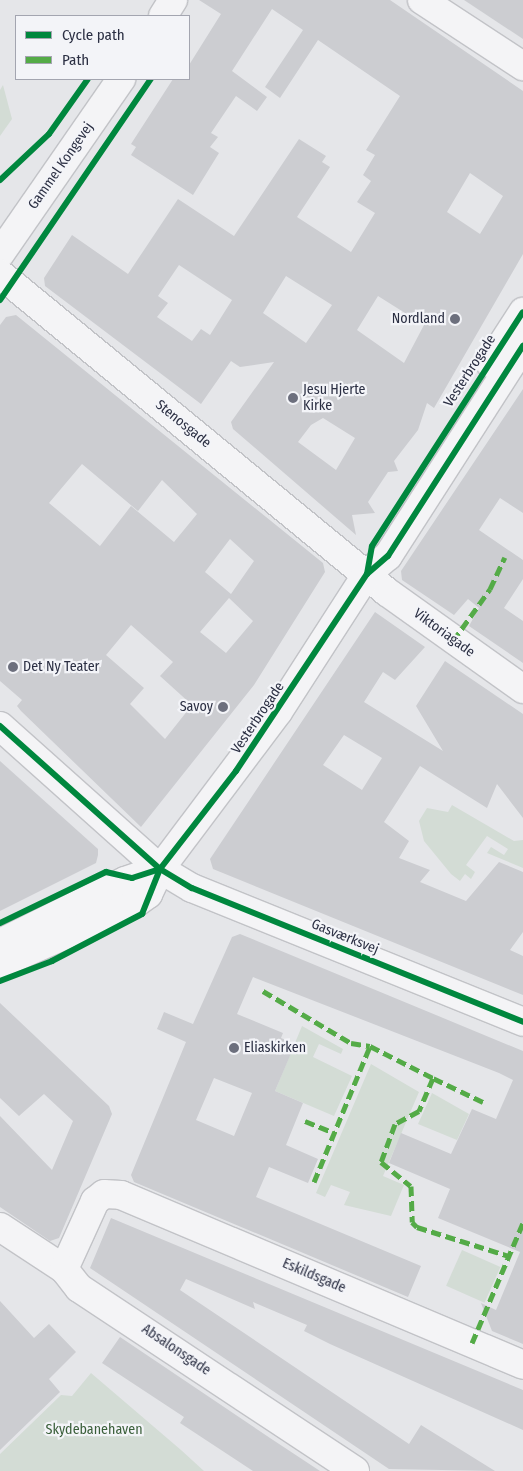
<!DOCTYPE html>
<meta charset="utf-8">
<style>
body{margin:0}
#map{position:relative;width:523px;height:1471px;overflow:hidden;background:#e5e6e9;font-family:"Fira Sans Condensed",sans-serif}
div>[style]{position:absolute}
.green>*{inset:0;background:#d3dcd5;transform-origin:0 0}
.building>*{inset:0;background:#cccdd1}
.roads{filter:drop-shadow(1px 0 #c2c3c7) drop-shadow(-1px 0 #c2c3c7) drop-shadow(0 1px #c2c3c7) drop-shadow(0 -1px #c2c3c7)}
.minor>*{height:28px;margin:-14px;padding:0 14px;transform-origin:14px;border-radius:14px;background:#f4f4f6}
.quiet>*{height:5px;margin-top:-2.5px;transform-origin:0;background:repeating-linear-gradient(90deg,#54ab47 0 10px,transparent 0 15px)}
.cycleway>*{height:6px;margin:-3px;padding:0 3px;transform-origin:3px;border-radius:3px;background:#00873e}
.dots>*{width:14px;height:14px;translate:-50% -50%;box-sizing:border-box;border:2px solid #f3f4f8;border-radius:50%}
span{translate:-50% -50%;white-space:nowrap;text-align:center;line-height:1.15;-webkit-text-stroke:4.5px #f3f4f8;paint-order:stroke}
.street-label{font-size:14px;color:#2b2f43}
.poi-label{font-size:14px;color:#2b2f43}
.right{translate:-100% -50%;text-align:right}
.left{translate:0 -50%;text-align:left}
.park-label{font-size:14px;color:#395e39}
.legend{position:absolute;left:15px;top:15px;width:175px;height:65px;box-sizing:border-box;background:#f3f4f8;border:1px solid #a3a5b0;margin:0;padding:6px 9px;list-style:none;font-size:15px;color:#2b2f43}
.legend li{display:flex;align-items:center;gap:10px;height:25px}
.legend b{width:25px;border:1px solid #a3a5b0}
</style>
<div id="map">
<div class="green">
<div style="clip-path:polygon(3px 85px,12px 119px,0 136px,0 90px)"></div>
<div style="clip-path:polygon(452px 805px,514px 841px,523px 840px,523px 868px,487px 853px,491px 847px,504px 855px,508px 849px,487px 836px,466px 865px,475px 872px,471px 879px,465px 874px,460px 881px,451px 874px,424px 841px,419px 821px,427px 808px,448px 812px)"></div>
<div style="clip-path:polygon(302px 1026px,343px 1049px,341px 1054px,319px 1044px,313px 1057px,352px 1076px,334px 1116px,275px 1091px)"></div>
<div style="clip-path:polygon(371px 1064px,419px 1092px,383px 1176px,404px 1185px,391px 1216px,344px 1205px,350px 1192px,331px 1185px,325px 1197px,316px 1193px)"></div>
<div style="clip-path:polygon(432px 1093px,469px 1114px,457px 1140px,418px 1124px)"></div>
<div style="left:462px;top:1250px;width:42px;height:39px;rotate:24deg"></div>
<div style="clip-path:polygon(91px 1373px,181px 1450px,204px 1471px,0 1471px,0 1454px,61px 1395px,72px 1396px)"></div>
</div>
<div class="building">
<div style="clip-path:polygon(evenodd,199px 0,390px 0,523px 91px,523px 254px,434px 408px,427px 403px,418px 430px,394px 461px,398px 471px,388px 472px,368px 502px,375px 513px,352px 515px,356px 535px,233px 429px,231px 422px,274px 362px,240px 367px,231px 361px,201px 404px,45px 286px,44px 278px,72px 235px,128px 274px,178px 199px,234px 236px,299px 139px,326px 156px,322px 162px,330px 167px,297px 217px,351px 252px,375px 213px,357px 202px,371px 181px,363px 175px,375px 155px,366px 150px,400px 96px,318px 40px,280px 98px,265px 87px,303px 30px,272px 9px,232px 71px,267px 97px,257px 111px,236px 96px,211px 133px,218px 137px,210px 147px,219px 153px,193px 195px,131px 155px,136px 147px,131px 144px,173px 79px,189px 79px,189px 65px,221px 14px,199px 0,470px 173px,503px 196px,480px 234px,447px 212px,470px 173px,199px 0,179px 265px,232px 300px,210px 335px,201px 329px,192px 341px,157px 317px,168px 303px,158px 296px,179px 265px,199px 0,286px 276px,332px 305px,306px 343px,263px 313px,286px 276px,199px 0,378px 296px,424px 325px,404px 363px,357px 330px,378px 296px,199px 0,323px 418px,355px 438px,336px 470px,298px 442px,311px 425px,323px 418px)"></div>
<div style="clip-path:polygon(464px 0,523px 0,523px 39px)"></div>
<div style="clip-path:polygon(evenodd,16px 315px,323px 563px,325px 572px,254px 685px,141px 827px,21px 711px,17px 706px,22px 700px,0 681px,0 325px,6px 317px,16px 315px,82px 464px,138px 511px,162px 480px,197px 514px,174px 542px,131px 506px,100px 546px,49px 503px,82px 464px,16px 315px,230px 539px,254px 561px,231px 594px,205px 572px,230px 539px,16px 315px,229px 598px,253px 621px,226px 653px,200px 632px,229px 598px,16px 315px,131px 625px,173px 662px,160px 676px,192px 705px,165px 739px,130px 704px,144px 688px,106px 655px,131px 625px)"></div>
<div style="clip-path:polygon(523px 389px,523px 513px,500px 498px,479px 530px,523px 560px,523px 579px,504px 608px,523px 621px,523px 663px,469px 626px,479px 608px,468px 599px,454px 615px,402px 580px,401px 571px)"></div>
<div style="clip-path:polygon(evenodd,375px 612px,425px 647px,395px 680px,383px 672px,364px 702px,443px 751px,416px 706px,445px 661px,523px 714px,523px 818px,497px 784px,487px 808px,420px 766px,384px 822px,409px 841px,399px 858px,430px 870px,420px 882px,466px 901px,499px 862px,523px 872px,523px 932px,510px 950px,523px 956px,523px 995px,213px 869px,210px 859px,375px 612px,344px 735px,382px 758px,362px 790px,323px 765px,344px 735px)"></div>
<div style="clip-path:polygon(0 761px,98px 849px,98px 855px,96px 863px,0 911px)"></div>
<div style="clip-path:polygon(evenodd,240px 934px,523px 1051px,523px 1344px,492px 1331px,481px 1303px,496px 1310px,520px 1252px,438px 1218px,450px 1189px,389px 1163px,401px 1133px,451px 1154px,472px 1109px,496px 1119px,513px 1080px,499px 1073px,253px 977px,237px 1014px,283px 1033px,281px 1038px,295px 1044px,275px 1091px,303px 1103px,286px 1145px,318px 1159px,308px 1183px,269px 1167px,256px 1197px,421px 1266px,408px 1297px,134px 1182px,131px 1175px,186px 1042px,157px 1029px,164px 1012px,193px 1024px,232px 937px,240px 934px,214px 1078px,252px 1093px,234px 1136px,196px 1120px,214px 1078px)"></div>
<div style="clip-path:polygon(0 1003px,109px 1106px,112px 1114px,59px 1238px,50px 1241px,0 1207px,0 1116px,52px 1170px,73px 1121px,44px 1094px,19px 1116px,0 1098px)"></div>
<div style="clip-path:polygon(111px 1218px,523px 1390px,523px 1430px,330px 1344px,304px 1331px,307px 1325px,253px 1302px,255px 1309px,186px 1279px,180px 1290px,409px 1444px,421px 1425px,495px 1471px,389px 1469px,90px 1268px)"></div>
<div style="clip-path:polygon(0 1301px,34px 1338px,49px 1324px,76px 1352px,49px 1379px,60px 1392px,0 1450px)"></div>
<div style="clip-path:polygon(120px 1337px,270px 1438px,320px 1471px,253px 1471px,180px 1423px,184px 1417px,102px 1363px)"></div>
</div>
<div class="roads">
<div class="minor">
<div style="left:422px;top:0;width:121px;rotate:33.2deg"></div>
<div style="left:163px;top:16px;width:19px;rotate:-58deg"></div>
<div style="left:0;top:254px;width:213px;rotate:-55.3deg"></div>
<div style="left:0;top:274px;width:501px;rotate:39.41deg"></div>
<div style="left:387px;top:592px;width:167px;rotate:35.5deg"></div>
<div style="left:490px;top:363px;width:61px;rotate:-57.1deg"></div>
<div style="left:0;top:726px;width:215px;rotate:41.8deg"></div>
<div style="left:160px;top:869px;width:37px;rotate:31deg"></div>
<div style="left:192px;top:888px;width:357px;rotate:22deg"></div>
<div style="left:0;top:943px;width:140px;rotate:-26.4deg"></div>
<div style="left:125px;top:881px;width:37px;rotate:-19deg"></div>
<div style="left:0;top:964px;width:145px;rotate:-23.9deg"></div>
<div style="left:133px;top:905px;width:19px;rotate:-36deg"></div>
<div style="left:148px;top:894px;width:28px;rotate:-64deg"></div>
<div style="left:160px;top:869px;width:196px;rotate:-53.1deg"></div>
<div style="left:278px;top:712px;width:164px;rotate:-57.2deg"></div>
<div style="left:367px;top:574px;width:28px;rotate:-41deg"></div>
<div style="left:388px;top:556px;width:250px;rotate:-57.3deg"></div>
<div style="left:0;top:1227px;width:77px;rotate:33.3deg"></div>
<div style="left:64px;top:1269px;width:75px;rotate:-65.5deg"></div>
<div style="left:95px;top:1201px;width:11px;rotate:-38deg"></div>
<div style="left:104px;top:1194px;width:17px;rotate:3deg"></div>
<div style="left:121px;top:1195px;width:436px;rotate:22.9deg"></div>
<div style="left:64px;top:1269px;width:24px;rotate:52deg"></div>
<div style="left:79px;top:1288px;width:331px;rotate:33.5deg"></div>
</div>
</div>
<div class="quiet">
<div style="left:453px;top:641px;width:64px;rotate:-54.6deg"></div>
<div style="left:490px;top:589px;width:35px;rotate:-65deg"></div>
<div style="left:263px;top:991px;width:102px;rotate:30.6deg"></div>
<div style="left:351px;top:1043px;width:19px;rotate:9deg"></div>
<div style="left:370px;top:1046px;width:71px;rotate:26.9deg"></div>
<div style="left:483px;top:1102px;width:55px;rotate:-154.4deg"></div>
<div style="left:433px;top:1078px;width:36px;rotate:113deg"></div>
<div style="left:419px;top:1111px;width:27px;rotate:152deg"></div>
<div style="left:395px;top:1124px;width:40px;rotate:110.2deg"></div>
<div style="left:381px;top:1162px;width:38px;rotate:39deg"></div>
<div style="left:411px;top:1186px;width:36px;rotate:88deg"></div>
<div style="left:412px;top:1222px;width:7px;rotate:45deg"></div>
<div style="left:417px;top:1227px;width:96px;rotate:17.5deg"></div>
<div style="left:305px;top:1121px;width:31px;rotate:22deg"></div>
<div style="left:314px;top:1182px;width:147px;rotate:-67.6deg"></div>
<div style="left:472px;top:1343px;width:130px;rotate:-67deg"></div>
</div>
<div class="cycleway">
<div style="left:0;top:180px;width:67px;rotate:-43.2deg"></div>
<div style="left:49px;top:134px;width:67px;rotate:-54.7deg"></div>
<div style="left:0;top:300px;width:268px;rotate:-55.7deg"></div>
<div style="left:367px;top:574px;width:28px;rotate:-80deg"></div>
<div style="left:372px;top:546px;width:278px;rotate:-57.2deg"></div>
<div style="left:0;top:726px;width:215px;rotate:41.8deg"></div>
<div style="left:160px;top:869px;width:37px;rotate:31deg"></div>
<div style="left:192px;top:888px;width:357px;rotate:22deg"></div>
<div style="left:0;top:923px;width:118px;rotate:-25.7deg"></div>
<div style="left:106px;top:872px;width:27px;rotate:13deg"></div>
<div style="left:132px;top:878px;width:29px;rotate:-18deg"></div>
<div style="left:0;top:981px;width:56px;rotate:-21deg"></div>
<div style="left:52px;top:961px;width:102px;rotate:-27.6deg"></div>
<div style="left:142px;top:914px;width:48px;rotate:-68.2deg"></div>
<div style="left:160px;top:869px;width:124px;rotate:-52.2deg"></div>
<div style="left:236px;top:771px;width:237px;rotate:-56.4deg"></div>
<div style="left:367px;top:574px;width:28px;rotate:-41deg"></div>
<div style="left:388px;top:556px;width:250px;rotate:-57.3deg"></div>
</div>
<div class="dots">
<div style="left:455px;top:319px;background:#6c6f7d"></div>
<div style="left:293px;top:398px;background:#6c6f7d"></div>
<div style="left:13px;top:667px;background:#6c6f7d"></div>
<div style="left:223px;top:707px;background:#6c6f7d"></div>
<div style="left:234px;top:1048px;background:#6c6f7d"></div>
</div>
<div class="street-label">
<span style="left:61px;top:166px;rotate:-55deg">Gammel Kongevej</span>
<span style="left:470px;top:371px;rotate:-57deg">Vesterbrogade</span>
<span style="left:183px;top:424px;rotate:39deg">Stenosgade</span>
<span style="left:444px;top:633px;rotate:36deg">Viktoriagade</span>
<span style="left:258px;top:718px;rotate:-56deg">Vesterbrogade</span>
<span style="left:345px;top:937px;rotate:22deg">Gasværksvej</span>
<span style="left:314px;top:1276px;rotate:23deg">Eskildsgade</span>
<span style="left:176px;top:1350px;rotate:34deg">Absalonsgade</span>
</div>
<div class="poi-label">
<span class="right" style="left:445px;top:319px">Nordland</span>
<span class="left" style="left:303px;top:398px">Jesu Hjerte<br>Kirke</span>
<span class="left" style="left:23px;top:667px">Det Ny Teater</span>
<span class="right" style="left:213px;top:707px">Savoy</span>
<span class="left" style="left:244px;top:1048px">Eliaskirken</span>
</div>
<div class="park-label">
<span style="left:94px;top:1430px">Skydebanehaven</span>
</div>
<ul class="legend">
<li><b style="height:6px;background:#00873e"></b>Cycle path</li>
<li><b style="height:6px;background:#54ab47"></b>Path</li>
</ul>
</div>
